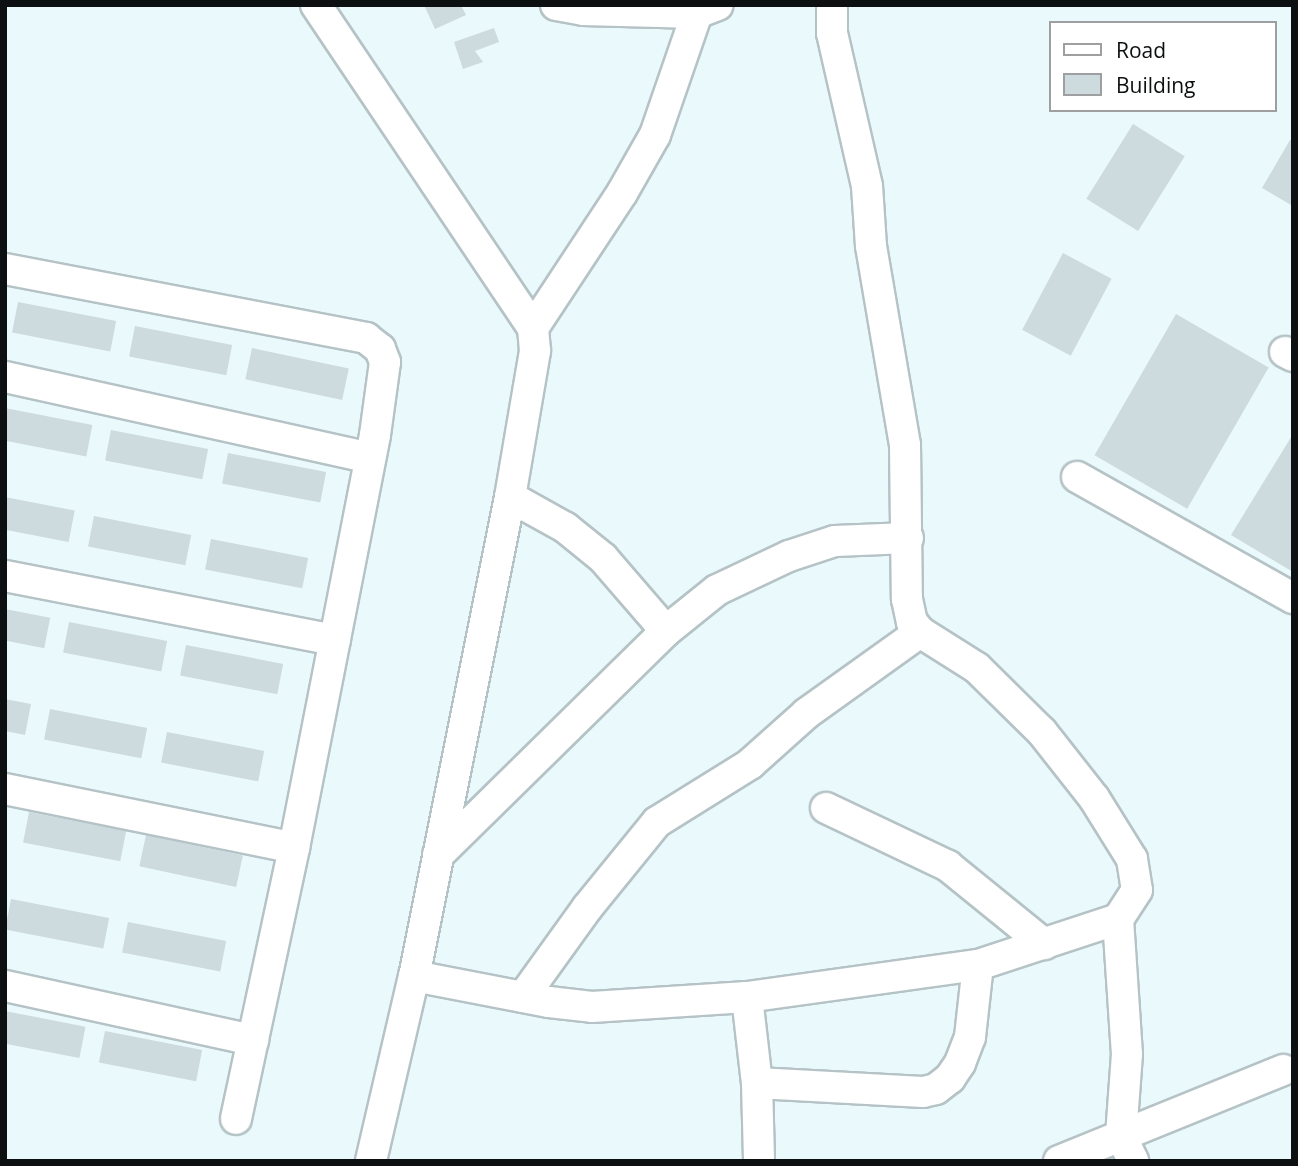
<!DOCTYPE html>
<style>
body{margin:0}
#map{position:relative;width:1298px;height:1166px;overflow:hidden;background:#eaf9fb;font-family:"Open Sans",sans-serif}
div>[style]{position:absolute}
.building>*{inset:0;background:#cddbde;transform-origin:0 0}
.roads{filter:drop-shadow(2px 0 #b5c3c6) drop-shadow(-2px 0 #b5c3c6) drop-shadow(0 2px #b5c3c6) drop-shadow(0 -2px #b5c3c6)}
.minor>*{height:30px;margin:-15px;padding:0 15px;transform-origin:15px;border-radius:15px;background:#fff}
span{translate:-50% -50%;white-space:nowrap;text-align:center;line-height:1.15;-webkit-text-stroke:7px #fff;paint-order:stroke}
.frame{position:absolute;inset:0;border:7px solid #0c1011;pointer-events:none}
.legend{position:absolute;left:1049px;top:21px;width:228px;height:91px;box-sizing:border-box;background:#fff;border:2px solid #9e9fa0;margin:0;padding:9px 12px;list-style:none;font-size:21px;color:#0c1011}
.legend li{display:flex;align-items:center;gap:14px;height:35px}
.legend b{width:35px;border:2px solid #9e9fa0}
</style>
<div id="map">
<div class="building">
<div style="clip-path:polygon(424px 5px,461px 5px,466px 15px,435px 29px)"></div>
<div style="clip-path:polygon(494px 28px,499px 42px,475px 51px,483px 62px,463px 69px,454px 42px)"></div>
<div style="left:1133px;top:124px;width:61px;height:88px;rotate:32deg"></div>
<div style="clip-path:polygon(1290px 140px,1293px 141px,1293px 206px,1262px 188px)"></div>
<div style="left:1063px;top:253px;width:55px;height:87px;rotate:28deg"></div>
<div style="left:18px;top:302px;width:100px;height:31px;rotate:11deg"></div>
<div style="left:1176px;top:314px;width:107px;height:163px;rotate:30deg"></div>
<div style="left:135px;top:326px;width:99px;height:31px;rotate:11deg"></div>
<div style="left:252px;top:348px;width:99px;height:32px;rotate:12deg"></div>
<div style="left:5px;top:408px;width:89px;height:32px;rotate:11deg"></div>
<div style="left:111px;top:430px;width:99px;height:31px;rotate:11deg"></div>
<div style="clip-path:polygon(1293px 434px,1293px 572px,1231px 535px)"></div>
<div style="left:228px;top:453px;width:100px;height:31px;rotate:11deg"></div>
<div style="left:5px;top:497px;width:71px;height:32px;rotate:11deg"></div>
<div style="left:94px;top:516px;width:99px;height:31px;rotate:11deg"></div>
<div style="left:211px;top:539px;width:99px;height:31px;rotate:11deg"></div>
<div style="left:5px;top:609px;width:46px;height:31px;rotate:11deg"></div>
<div style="left:69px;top:622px;width:100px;height:31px;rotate:11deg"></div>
<div style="left:186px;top:645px;width:99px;height:31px;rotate:11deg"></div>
<div style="clip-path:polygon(5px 699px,31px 704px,25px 735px,5px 731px)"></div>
<div style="left:50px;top:709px;width:99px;height:31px;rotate:11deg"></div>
<div style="left:167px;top:732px;width:99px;height:31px;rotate:11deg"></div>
<div style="left:29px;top:812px;width:99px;height:31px;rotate:11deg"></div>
<div style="left:146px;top:835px;width:99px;height:32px;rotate:12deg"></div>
<div style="left:11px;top:899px;width:100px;height:31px;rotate:11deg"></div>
<div style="left:128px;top:922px;width:100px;height:31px;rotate:11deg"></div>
<div style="left:5px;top:1011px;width:82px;height:32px;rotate:11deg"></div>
<div style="left:105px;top:1031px;width:99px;height:32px;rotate:11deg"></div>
</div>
<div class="roads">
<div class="minor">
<div style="left:316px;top:5px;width:389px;rotate:56.1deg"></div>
<div style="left:533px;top:328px;width:23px;rotate:85deg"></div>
<div style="left:535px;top:351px;width:148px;rotate:99.7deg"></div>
<div style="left:510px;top:497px;width:489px;rotate:101.3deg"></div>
<div style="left:414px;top:976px;width:190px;rotate:103.1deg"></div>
<div style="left:556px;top:5px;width:27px;rotate:10deg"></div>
<div style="left:583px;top:10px;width:114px;rotate:1.5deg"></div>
<div style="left:697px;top:13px;width:22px;rotate:-21deg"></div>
<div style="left:832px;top:5px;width:28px;rotate:90deg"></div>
<div style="left:832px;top:33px;width:157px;rotate:77.1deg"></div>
<div style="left:867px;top:186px;width:60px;rotate:86.2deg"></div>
<div style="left:871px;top:246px;width:202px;rotate:80.3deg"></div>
<div style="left:905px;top:445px;width:154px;rotate:89.3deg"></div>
<div style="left:907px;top:599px;width:24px;rotate:78deg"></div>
<div style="left:912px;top:622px;width:13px;rotate:51deg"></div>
<div style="left:920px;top:632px;width:67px;rotate:32.3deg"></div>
<div style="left:977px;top:668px;width:91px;rotate:44.6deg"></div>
<div style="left:1042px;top:732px;width:84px;rotate:51.8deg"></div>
<div style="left:1094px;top:798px;width:72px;rotate:58.1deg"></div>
<div style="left:1132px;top:859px;width:31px;rotate:81deg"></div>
<div style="left:1137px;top:890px;width:35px;rotate:123deg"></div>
<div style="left:1118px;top:919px;width:135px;rotate:86.2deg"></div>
<div style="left:1127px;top:1054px;width:82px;rotate:94.2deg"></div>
<div style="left:1121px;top:1136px;width:28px;rotate:64deg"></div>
<div style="left:5px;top:269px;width:368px;rotate:10.8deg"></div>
<div style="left:366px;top:338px;width:18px;rotate:38deg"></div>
<div style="left:380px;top:349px;width:14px;rotate:69deg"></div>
<div style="left:385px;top:362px;width:74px;rotate:97.8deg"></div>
<div style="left:375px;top:435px;width:421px;rotate:101.1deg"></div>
<div style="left:294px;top:848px;width:277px;rotate:102.1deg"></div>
<div style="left:533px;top:328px;width:162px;rotate:-56.6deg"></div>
<div style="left:622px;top:193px;width:67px;rotate:-60.4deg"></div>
<div style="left:655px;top:135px;width:129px;rotate:-71deg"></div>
<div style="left:1285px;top:352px;width:9px;rotate:27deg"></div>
<div style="left:5px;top:377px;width:374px;rotate:12.5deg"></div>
<div style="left:1077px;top:477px;width:248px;rotate:29.3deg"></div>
<div style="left:5px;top:576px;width:336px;rotate:11deg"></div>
<div style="left:666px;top:631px;width:65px;rotate:-38.8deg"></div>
<div style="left:717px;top:590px;width:80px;rotate:-25.3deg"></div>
<div style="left:789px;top:556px;width:48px;rotate:-18.1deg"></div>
<div style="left:835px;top:541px;width:73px;rotate:-2.4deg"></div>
<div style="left:5px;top:789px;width:295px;rotate:11.5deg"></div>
<div style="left:826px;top:808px;width:135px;rotate:25.4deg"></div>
<div style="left:948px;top:866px;width:124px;rotate:39.1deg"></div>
<div style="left:438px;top:855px;width:320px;rotate:-44.5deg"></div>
<div style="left:666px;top:631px;width:96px;rotate:-130.8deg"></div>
<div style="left:603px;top:558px;width:48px;rotate:-141deg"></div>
<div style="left:566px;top:528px;width:64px;rotate:-151deg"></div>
<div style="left:414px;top:976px;width:137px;rotate:10.9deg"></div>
<div style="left:549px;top:1002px;width:43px;rotate:6.6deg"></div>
<div style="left:592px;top:1007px;width:155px;rotate:-3.7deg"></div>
<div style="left:747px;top:997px;width:233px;rotate:-7.9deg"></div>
<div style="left:978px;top:965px;width:147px;rotate:-18.2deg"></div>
<div style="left:5px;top:986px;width:254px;rotate:12.3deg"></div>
<div style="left:523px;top:997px;width:110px;rotate:-54.3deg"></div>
<div style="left:587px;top:908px;width:111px;rotate:-50.9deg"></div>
<div style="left:657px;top:822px;width:110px;rotate:-31.9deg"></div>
<div style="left:750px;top:764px;width:76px;rotate:-41.8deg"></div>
<div style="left:807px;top:713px;width:139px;rotate:-35.6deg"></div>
<div style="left:747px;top:997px;width:87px;rotate:83.4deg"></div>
<div style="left:757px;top:1083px;width:78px;rotate:88.5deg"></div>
<div style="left:757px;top:1083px;width:166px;rotate:3.1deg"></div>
<div style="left:923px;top:1092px;width:13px;rotate:-13deg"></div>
<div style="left:936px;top:1089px;width:18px;rotate:-38deg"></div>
<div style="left:950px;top:1078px;width:18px;rotate:-56deg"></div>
<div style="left:960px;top:1063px;width:28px;rotate:-69deg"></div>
<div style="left:970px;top:1037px;width:72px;rotate:-83.7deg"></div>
<div style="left:1059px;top:1161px;width:242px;rotate:-22.1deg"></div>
</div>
</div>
<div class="frame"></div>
<ul class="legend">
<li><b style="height:9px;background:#fff"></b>Road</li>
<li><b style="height:19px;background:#cddbde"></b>Building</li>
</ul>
</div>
